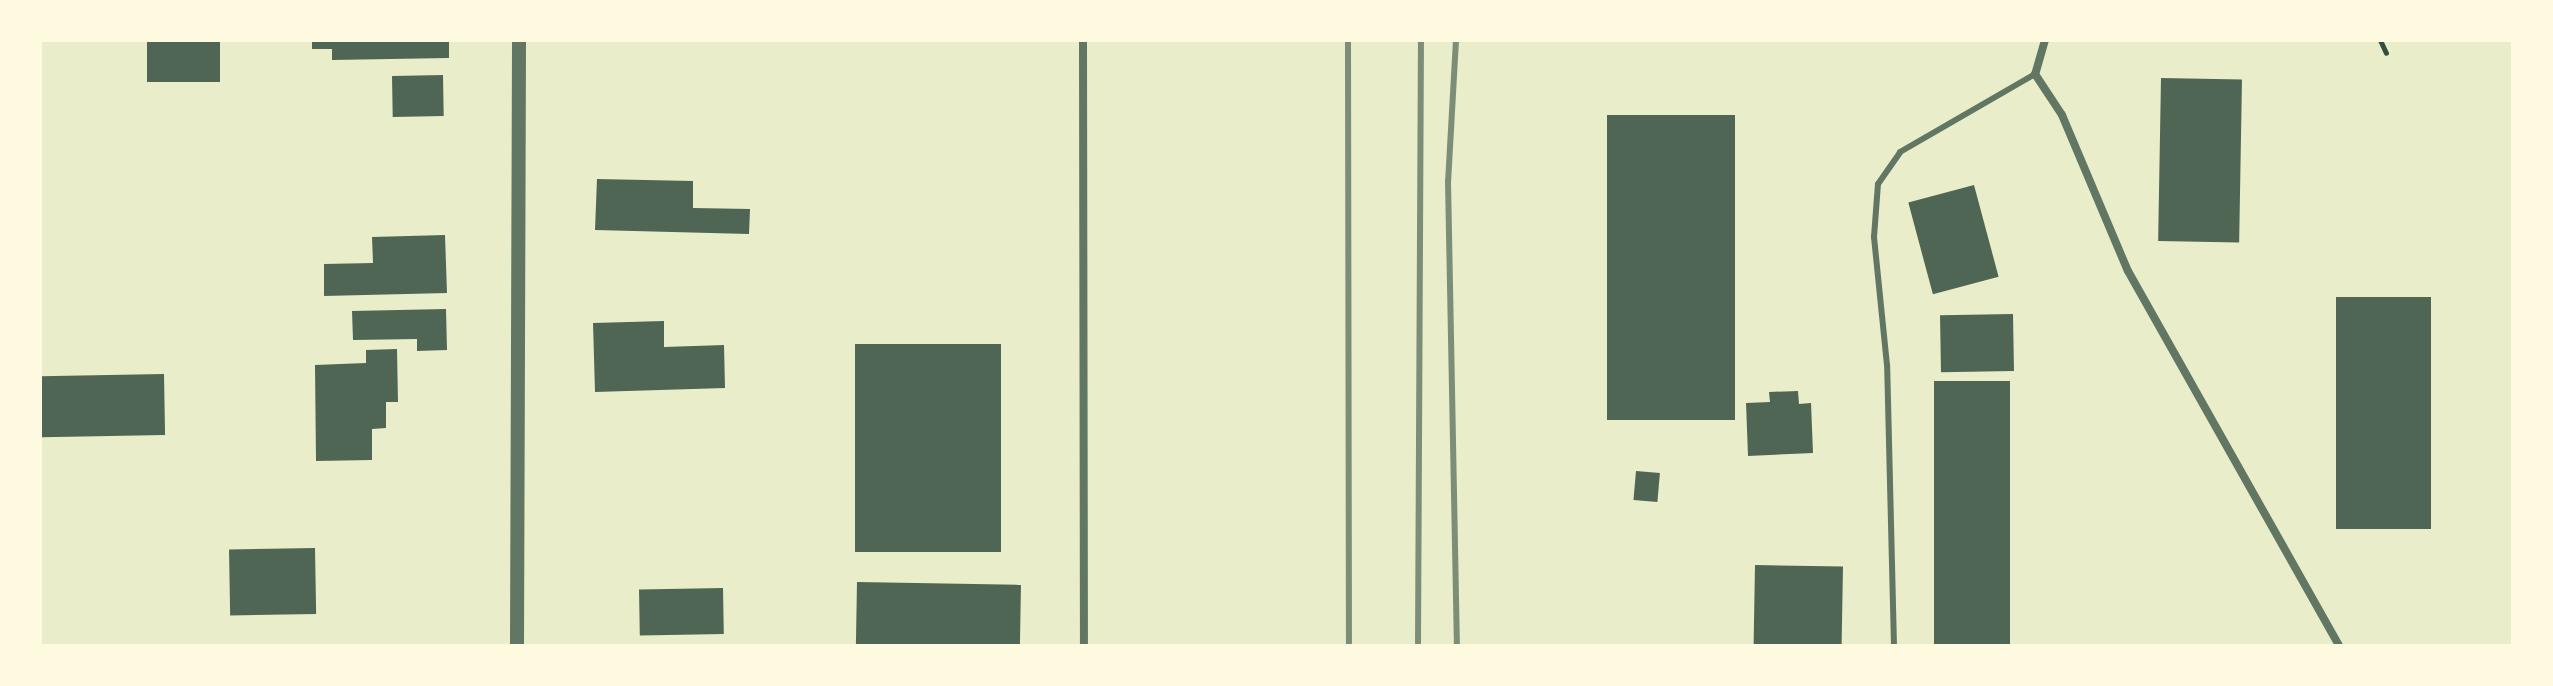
<!DOCTYPE html>
<style>
body{margin:0}
#map{position:relative;width:2553px;height:686px;overflow:hidden;background:#e9edc9;font-family:"Public Sans",sans-serif}
div>[style]{position:absolute}
.building>*{inset:0;background:#4f6655;transform-origin:0 0}
.path>*{height:5px;margin:-2.5px;padding:0 2.5px;transform-origin:2.5px;border-radius:2.5px;background:#344e41}
.service>*{height:6px;margin:-3px;padding:0 3px;transform-origin:3px;border-radius:3px;background:#617663}
.minor>*{height:8px;margin:-4px;padding:0 4px;transform-origin:4px;border-radius:4px;background:#617663}
.tertiary>*{height:14px;margin:-7px;padding:0 7px;transform-origin:7px;border-radius:7px;background:#617663}
.rail>*{height:6px;margin:-3px;padding:0 3px;transform-origin:3px;border-radius:3px;background:#7c8e77}
span{translate:-50% -50%;white-space:nowrap;text-align:center;line-height:1.15;-webkit-text-stroke:7px #fefae0;paint-order:stroke}
.frame{position:absolute;inset:0;border:42px solid #fefae0;pointer-events:none}
</style>
<div id="map">
<div class="building">
<div style="left:147px;top:40px;width:73px;height:42px"></div>
<div style="clip-path:polygon(312px 40px,449px 40px,449px 58px,332px 60px,332px 49px,312px 49px)"></div>
<div style="left:443px;top:75px;width:41px;height:51px;rotate:89deg"></div>
<div style="left:2161px;top:78px;width:81px;height:163px;rotate:1deg"></div>
<div style="left:1607px;top:115px;width:128px;height:305px"></div>
<div style="clip-path:polygon(597px 179px,693px 181px,693px 208px,750px 209px,749px 234px,595px 230px)"></div>
<div style="left:1974px;top:185px;width:95px;height:68px;rotate:75deg"></div>
<div style="clip-path:polygon(445px 235px,447px 293px,324px 296px,324px 264px,373px 263px,372px 237px)"></div>
<div style="left:2431px;top:297px;width:232px;height:95px;rotate:90deg"></div>
<div style="clip-path:polygon(446px 309px,447px 350px,417px 351px,417px 339px,353px 340px,352px 311px)"></div>
<div style="left:2013px;top:314px;width:57px;height:73px;rotate:89deg"></div>
<div style="clip-path:polygon(664px 321px,664px 347px,724px 345px,725px 388px,595px 392px,593px 323px)"></div>
<div style="left:855px;top:344px;width:146px;height:208px"></div>
<div style="clip-path:polygon(397px 349px,398px 402px,386px 402px,386px 428px,372px 429px,372px 460px,316px 461px,315px 365px,366px 363px,366px 350px)"></div>
<div style="left:164px;top:374px;width:61px;height:124px;rotate:89deg"></div>
<div style="left:1934px;top:381px;width:76px;height:265px"></div>
<div style="clip-path:polygon(1798px 391px,1799px 404px,1811px 403px,1813px 453px,1748px 456px,1746px 403px,1770px 402px,1769px 392px)"></div>
<div style="left:1636px;top:471px;width:24px;height:29px;rotate:5deg"></div>
<div style="left:315px;top:548px;width:66px;height:86px;rotate:89deg"></div>
<div style="left:1755px;top:565px;width:88px;height:81px;rotate:1deg"></div>
<div style="left:857px;top:582px;width:164px;height:64px;rotate:1deg"></div>
<div style="left:723px;top:588px;width:46px;height:84px;rotate:89deg"></div>
</div>
<div class="path">
<div style="left:2380px;top:40px;width:14px;rotate:65deg"></div>
</div>
<div class="service">
<div style="left:1894px;top:646px;width:281px;rotate:-91.4deg"></div>
<div style="left:1887px;top:365px;width:129px;rotate:-95.8deg"></div>
<div style="left:1874px;top:237px;width:53px;rotate:-85.7deg"></div>
<div style="left:1878px;top:184px;width:39px;rotate:-55deg"></div>
<div style="left:1900px;top:152px;width:156px;rotate:-30deg"></div>
</div>
<div class="minor">
<div style="left:1083px;top:40px;width:606px;rotate:89.91deg"></div>
<div style="left:2045px;top:40px;width:35px;rotate:106deg"></div>
<div style="left:2035px;top:74px;width:49px;rotate:56.6deg"></div>
<div style="left:2062px;top:115px;width:169px;rotate:67.1deg"></div>
<div style="left:2128px;top:271px;width:430px;rotate:60.6deg"></div>
</div>
<div class="tertiary">
<div style="left:517px;top:646px;width:606px;rotate:-89.81deg"></div>
</div>
<div class="rail">
<div style="left:1348px;top:40px;width:606px;rotate:89.91deg"></div>
<div style="left:1456px;top:40px;width:141px;rotate:93.2deg"></div>
<div style="left:1448px;top:181px;width:465px;rotate:88.9deg"></div>
<div style="left:1418px;top:646px;width:606px;rotate:-89.72deg"></div>
</div>
<div class="frame"></div>
</div>
